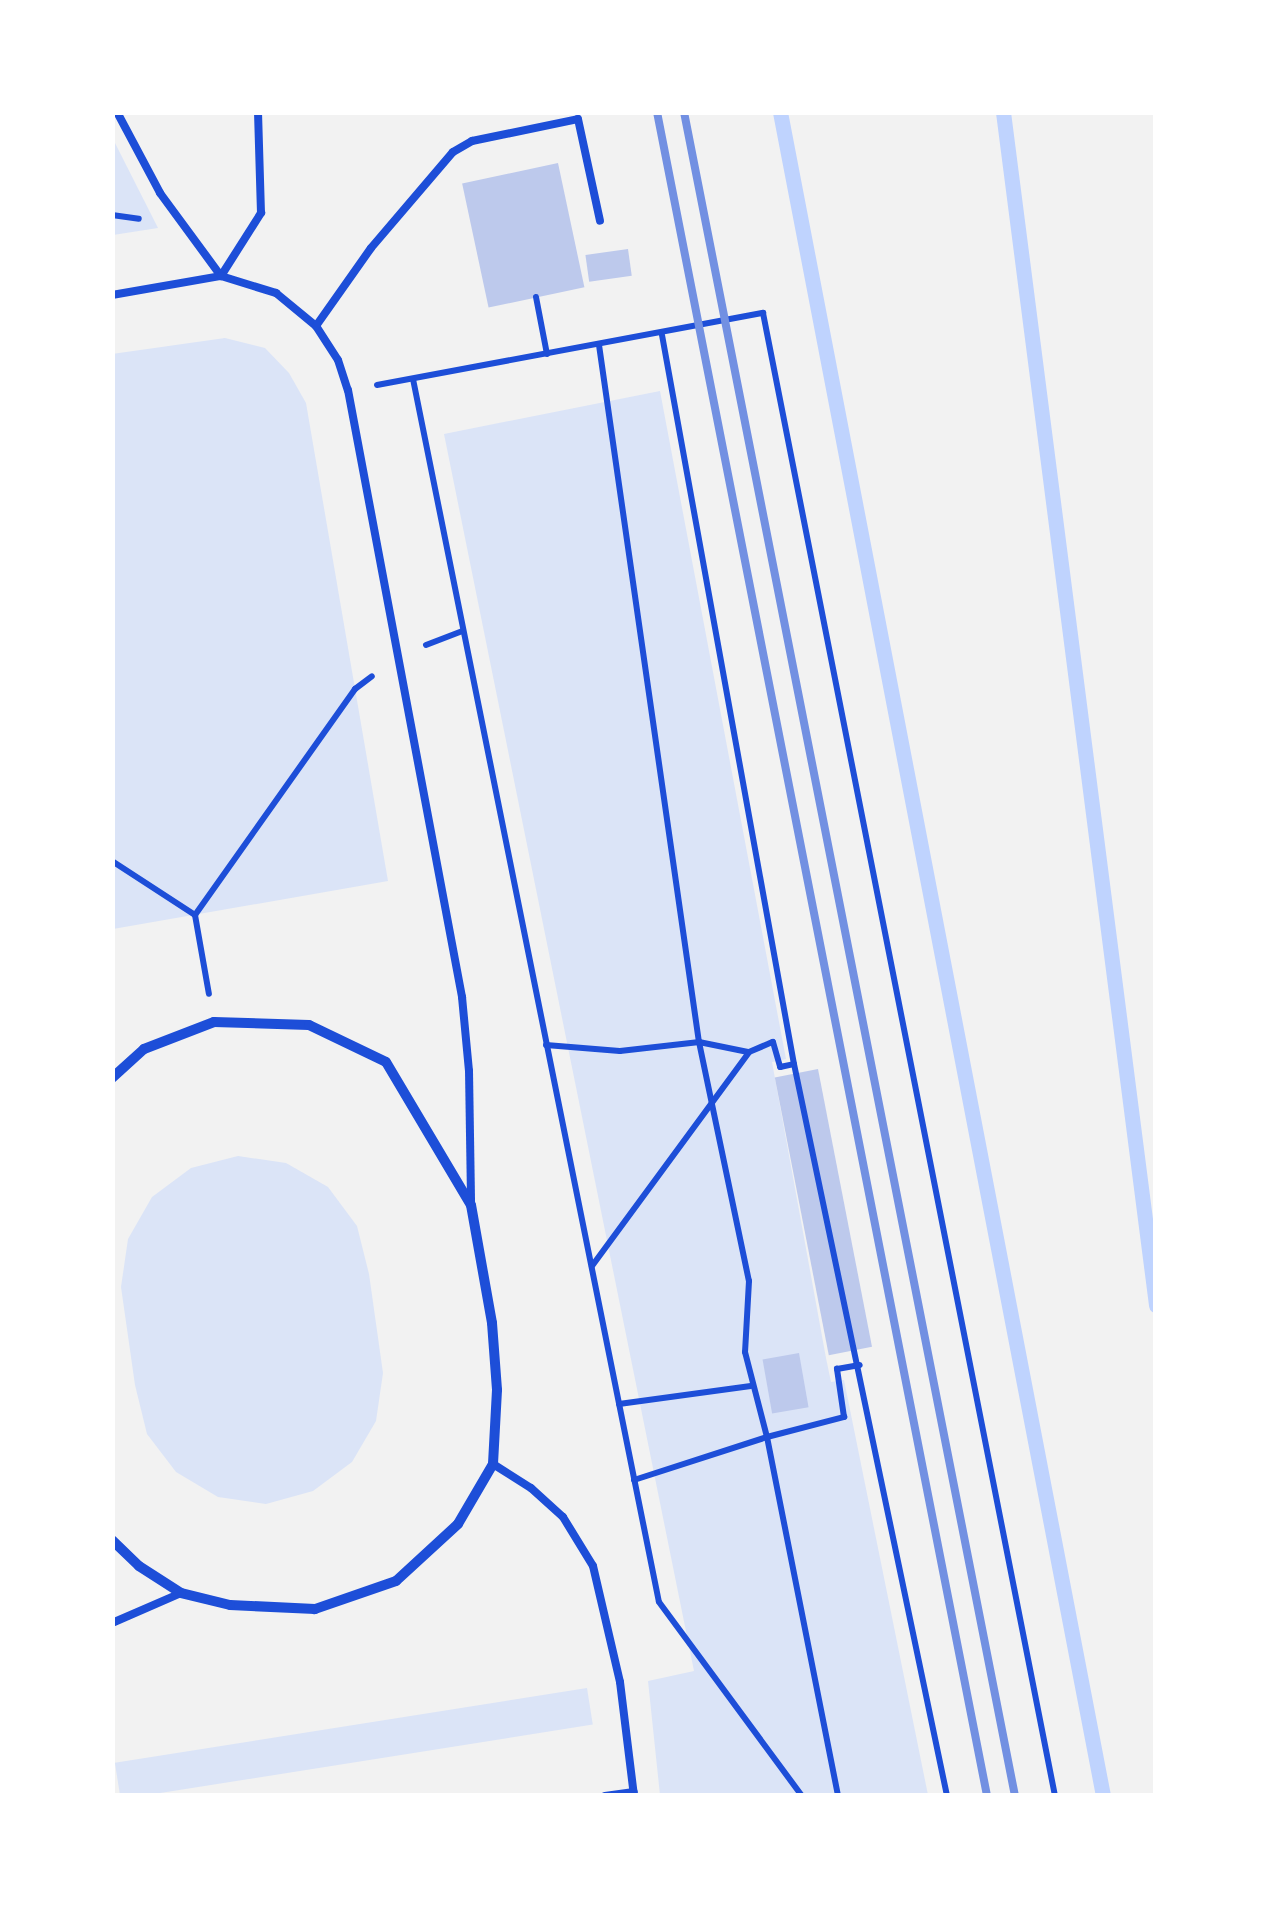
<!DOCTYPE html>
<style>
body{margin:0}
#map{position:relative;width:1268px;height:1908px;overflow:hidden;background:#f2f2f2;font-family:"DejaVu Sans",sans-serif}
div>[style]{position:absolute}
.green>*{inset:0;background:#dbe4f7;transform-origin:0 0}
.stream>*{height:15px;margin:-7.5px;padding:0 7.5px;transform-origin:7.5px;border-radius:7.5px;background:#bfd3fe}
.building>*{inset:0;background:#bdc9ec;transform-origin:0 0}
.path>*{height:6px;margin:-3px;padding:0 3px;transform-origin:3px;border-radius:3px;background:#1d4ed8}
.service>*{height:8px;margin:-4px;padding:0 4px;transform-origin:4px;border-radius:4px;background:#1d4ed8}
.minor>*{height:10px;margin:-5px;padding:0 5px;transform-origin:5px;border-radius:5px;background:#1d4ed8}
.rail>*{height:8px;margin:-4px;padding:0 4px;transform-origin:4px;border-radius:4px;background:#7290e2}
span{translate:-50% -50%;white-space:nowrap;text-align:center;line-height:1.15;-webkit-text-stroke:9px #fff;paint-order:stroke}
.frame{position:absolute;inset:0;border:115px solid #fff;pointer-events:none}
</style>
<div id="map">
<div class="green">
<div style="clip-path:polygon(112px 139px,113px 139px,158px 228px,113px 235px)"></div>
<div style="clip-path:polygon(225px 338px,265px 348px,289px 373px,306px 403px,388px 881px,113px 929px,112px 354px)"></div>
<div style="clip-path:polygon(660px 391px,786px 1059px,772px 1062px,826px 1358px,831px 1382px,844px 1380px,928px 1795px,660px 1795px,648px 1681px,694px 1671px,444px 434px)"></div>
<div style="clip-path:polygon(238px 1156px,286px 1163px,328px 1187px,357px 1226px,369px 1274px,383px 1373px,376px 1421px,352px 1462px,313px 1491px,266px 1504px,218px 1497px,176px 1472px,147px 1434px,135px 1385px,121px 1287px,128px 1239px,152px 1197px,191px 1168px)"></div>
<div style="left:587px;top:1688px;width:37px;height:478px;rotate:81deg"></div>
</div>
<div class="stream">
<div style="left:780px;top:112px;width:1715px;rotate:79.14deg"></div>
<div style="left:1003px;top:112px;width:1203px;rotate:82.69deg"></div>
</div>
<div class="building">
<div style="left:558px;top:163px;width:127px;height:98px;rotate:78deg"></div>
<div style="left:628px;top:249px;width:27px;height:43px;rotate:82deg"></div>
<div style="left:818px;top:1069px;width:283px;height:44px;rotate:79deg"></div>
<div style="left:799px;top:1353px;width:55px;height:37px;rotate:80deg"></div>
</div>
<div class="path">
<div style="left:112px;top:215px;width:27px;rotate:8deg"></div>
<div style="left:536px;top:297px;width:58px;rotate:79.1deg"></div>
<div style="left:662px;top:335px;width:741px;rotate:79.74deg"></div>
<div style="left:794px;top:1064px;width:748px;rotate:78.19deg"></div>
<div style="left:599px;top:345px;width:704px;rotate:81.84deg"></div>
<div style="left:699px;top:1042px;width:244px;rotate:78.2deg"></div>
<div style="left:749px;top:1281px;width:71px;rotate:93.2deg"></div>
<div style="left:745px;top:1352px;width:88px;rotate:75.5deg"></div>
<div style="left:767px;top:1437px;width:366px;rotate:78.8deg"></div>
<div style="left:413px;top:379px;width:1247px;rotate:78.63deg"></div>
<div style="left:659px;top:1602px;width:241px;rotate:53.6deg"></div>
<div style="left:377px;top:385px;width:393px;rotate:-10.6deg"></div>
<div style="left:763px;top:313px;width:1511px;rotate:78.86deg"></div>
<div style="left:426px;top:645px;width:39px;rotate:-21deg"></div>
<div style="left:112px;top:861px;width:99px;rotate:33deg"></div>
<div style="left:195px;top:915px;width:80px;rotate:80deg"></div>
<div style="left:195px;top:915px;width:277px;rotate:-54.7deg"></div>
<div style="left:355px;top:689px;width:21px;rotate:-37deg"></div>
<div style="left:546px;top:1045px;width:74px;rotate:4.6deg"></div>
<div style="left:620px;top:1051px;width:80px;rotate:-6.5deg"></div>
<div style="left:699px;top:1042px;width:50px;rotate:11.5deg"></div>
<div style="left:592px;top:1266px;width:265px;rotate:-53.7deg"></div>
<div style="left:749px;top:1052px;width:26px;rotate:-23deg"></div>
<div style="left:773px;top:1042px;width:26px;rotate:74deg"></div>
<div style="left:780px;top:1067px;width:14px;rotate:-12deg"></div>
<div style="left:619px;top:1404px;width:133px;rotate:-7.8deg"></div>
<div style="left:634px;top:1480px;width:140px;rotate:-17.9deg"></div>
<div style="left:767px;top:1437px;width:80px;rotate:-14.6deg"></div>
<div style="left:844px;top:1417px;width:49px;rotate:-98.3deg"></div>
<div style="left:837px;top:1369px;width:23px;rotate:-10deg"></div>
</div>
<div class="service">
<div style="left:117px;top:112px;width:92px;rotate:62deg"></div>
<div style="left:160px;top:193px;width:103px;rotate:53.7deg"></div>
<div style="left:221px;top:276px;width:75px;rotate:-57.6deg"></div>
<div style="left:261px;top:213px;width:101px;rotate:-91.7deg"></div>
<div style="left:112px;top:295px;width:111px;rotate:-9.9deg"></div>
<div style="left:221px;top:276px;width:58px;rotate:17.2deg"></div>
<div style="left:276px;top:293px;width:52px;rotate:39.5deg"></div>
<div style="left:316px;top:326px;width:40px;rotate:57.1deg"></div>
<div style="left:338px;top:360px;width:32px;rotate:72deg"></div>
<div style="left:348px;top:390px;width:618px;rotate:79.36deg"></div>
<div style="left:462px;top:997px;width:74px;rotate:84.6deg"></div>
<div style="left:469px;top:1071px;width:132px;rotate:89.1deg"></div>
<div style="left:316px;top:326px;width:95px;rotate:-54.8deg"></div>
<div style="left:371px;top:248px;width:126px;rotate:-49.5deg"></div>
<div style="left:453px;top:152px;width:22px;rotate:-30deg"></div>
<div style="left:472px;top:141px;width:108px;rotate:-11.7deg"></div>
<div style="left:578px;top:119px;width:104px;rotate:77.8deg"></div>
<div style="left:493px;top:1464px;width:45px;rotate:32.3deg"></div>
<div style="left:531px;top:1488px;width:43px;rotate:42.2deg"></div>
<div style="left:563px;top:1517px;width:57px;rotate:58.5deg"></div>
<div style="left:593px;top:1566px;width:119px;rotate:76.9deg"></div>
<div style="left:620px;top:1682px;width:115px;rotate:83deg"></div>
<div style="left:112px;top:1623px;width:75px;rotate:-23.5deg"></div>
<div style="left:605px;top:1796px;width:29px;rotate:-8deg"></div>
</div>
<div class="minor">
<div style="left:112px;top:1078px;width:43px;rotate:-42.2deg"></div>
<div style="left:144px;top:1049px;width:75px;rotate:-21.1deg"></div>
<div style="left:214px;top:1022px;width:95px;rotate:1.8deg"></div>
<div style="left:309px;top:1025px;width:85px;rotate:25.7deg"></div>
<div style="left:386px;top:1062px;width:166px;rotate:59.3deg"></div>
<div style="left:471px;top:1205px;width:120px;rotate:79.9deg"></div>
<div style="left:492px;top:1323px;width:67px;rotate:85.7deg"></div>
<div style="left:497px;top:1390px;width:74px;rotate:93.1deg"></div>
<div style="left:493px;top:1464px;width:69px;rotate:120.3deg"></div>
<div style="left:458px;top:1524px;width:84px;rotate:137.4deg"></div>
<div style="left:396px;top:1581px;width:86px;rotate:160.9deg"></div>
<div style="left:315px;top:1609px;width:85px;rotate:-177.3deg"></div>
<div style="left:230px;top:1605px;width:50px;rotate:-166.2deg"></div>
<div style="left:181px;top:1593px;width:50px;rotate:-147.3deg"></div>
<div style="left:139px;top:1566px;width:37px;rotate:-136deg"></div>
</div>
<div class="rail">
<div style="left:657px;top:112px;width:1716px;rotate:78.91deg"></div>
<div style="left:684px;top:112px;width:1716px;rotate:78.88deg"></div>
</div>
<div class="frame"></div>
</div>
